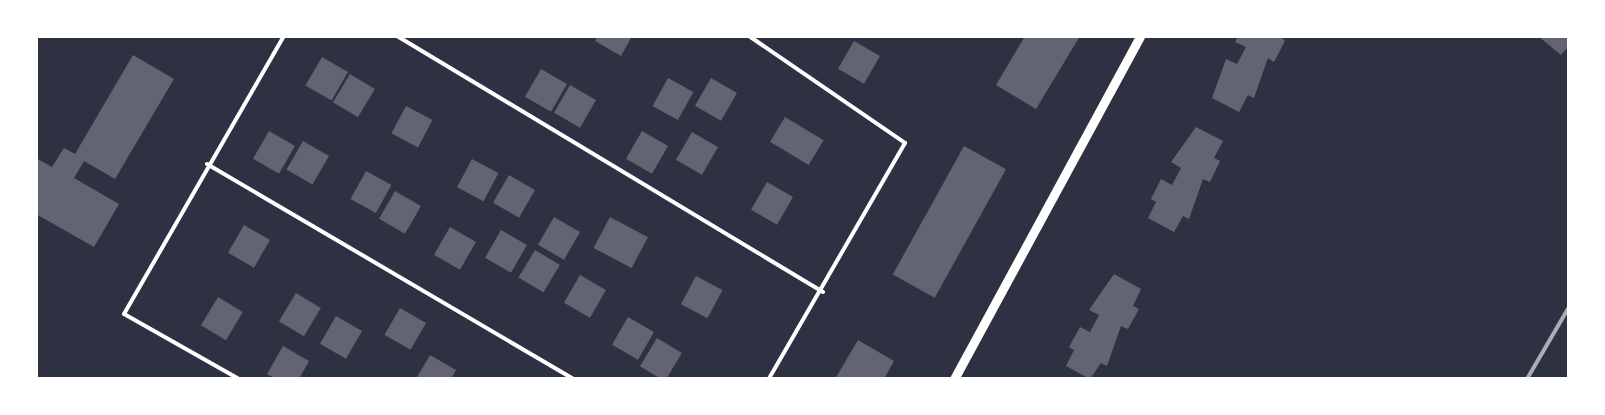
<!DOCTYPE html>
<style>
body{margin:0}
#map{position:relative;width:1605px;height:415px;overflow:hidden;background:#2d3142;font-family:"Noto Sans",sans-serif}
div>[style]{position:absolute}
.building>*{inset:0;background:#626471;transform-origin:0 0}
.service>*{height:4px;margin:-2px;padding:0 2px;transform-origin:2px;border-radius:2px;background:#fff}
.tertiary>*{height:9px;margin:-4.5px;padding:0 4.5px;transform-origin:4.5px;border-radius:4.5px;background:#fff}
.rail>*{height:4px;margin:-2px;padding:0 2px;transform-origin:2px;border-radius:2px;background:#abadb3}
span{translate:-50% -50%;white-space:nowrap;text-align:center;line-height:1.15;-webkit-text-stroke:5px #fff;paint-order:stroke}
.frame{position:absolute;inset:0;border:38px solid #fff;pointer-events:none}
</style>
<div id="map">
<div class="building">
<div style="clip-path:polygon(598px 36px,632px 36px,621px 56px,595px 41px)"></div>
<div style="clip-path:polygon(1025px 36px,1080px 36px,1036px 109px,996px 85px)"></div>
<div style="clip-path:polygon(1238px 36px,1280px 36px,1285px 41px,1274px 62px,1268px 58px,1254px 98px,1248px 95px,1239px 112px,1212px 98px,1226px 59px,1237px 64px,1246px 47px,1235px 42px)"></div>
<div style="clip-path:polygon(1538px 36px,1569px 36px,1569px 46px,1561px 55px)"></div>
<div style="left:854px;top:41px;width:30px;height:32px;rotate:30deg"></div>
<div style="clip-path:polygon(133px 55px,174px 79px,115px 179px,84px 161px,74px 178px,119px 204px,94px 247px,36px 214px,36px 158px,52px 167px,64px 148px,75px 154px)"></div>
<div style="left:322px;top:57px;width:30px;height:33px;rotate:30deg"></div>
<div style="left:541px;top:69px;width:30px;height:32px;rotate:30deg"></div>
<div style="left:350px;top:74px;width:29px;height:33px;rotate:31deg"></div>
<div style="left:668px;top:78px;width:29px;height:32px;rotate:29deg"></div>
<div style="left:711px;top:78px;width:30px;height:32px;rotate:30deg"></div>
<div style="left:570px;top:85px;width:30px;height:32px;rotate:30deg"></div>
<div style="left:406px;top:106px;width:30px;height:31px;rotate:28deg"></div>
<div style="left:785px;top:117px;width:45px;height:29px;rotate:31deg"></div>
<div style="clip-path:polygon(1196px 127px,1223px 141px,1214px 158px,1220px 161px,1210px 182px,1203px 179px,1189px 219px,1183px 216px,1174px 232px,1148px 218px,1156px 202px,1151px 199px,1161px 179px,1172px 185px,1181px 168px,1171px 162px)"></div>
<div style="left:269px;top:131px;width:30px;height:32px;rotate:30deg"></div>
<div style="left:642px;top:131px;width:30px;height:32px;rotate:30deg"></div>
<div style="left:692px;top:132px;width:30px;height:32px;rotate:30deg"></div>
<div style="left:303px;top:141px;width:30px;height:33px;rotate:30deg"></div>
<div style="left:964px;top:146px;width:48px;height:147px;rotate:29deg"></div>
<div style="left:472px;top:159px;width:30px;height:32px;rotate:28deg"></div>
<div style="left:366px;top:171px;width:29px;height:32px;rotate:29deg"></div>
<div style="left:509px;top:175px;width:30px;height:32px;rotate:30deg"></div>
<div style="left:767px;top:182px;width:30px;height:32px;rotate:30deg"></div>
<div style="left:395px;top:191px;width:30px;height:32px;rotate:30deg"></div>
<div style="left:554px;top:217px;width:30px;height:32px;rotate:30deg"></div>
<div style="left:610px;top:217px;width:43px;height:35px;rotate:28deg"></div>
<div style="left:244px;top:225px;width:30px;height:32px;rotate:30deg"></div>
<div style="left:450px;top:227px;width:30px;height:32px;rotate:30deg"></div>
<div style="left:501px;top:230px;width:30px;height:32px;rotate:30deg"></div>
<div style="left:535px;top:250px;width:29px;height:32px;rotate:31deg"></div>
<div style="clip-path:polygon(1114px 274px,1141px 289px,1133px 306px,1139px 309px,1128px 329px,1121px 326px,1107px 366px,1101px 363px,1090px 379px,1066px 366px,1074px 350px,1069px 347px,1080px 327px,1090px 332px,1099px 315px,1089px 310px)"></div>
<div style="left:580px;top:275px;width:30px;height:32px;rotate:30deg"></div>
<div style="left:696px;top:276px;width:30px;height:32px;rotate:28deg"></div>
<div style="left:296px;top:293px;width:29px;height:33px;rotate:31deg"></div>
<div style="left:218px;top:297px;width:29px;height:33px;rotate:31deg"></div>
<div style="left:400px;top:308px;width:30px;height:31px;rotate:30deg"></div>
<div style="left:336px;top:316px;width:30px;height:32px;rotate:30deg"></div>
<div style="left:628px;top:317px;width:30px;height:32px;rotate:30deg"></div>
<div style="left:657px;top:338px;width:29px;height:33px;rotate:31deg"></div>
<div style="clip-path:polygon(858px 340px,894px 361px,884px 379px,835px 379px)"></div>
<div style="clip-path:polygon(283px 346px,309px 361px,299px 379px,276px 379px,267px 374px)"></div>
<div style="clip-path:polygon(430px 355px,456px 370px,451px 379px,416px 379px)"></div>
</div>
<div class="service">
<div style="left:397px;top:36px;width:497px;rotate:31deg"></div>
<div style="left:749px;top:36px;width:189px;rotate:34.4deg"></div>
<div style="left:905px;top:143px;width:272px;rotate:120deg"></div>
<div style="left:207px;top:164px;width:424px;rotate:30.4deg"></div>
<div style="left:239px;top:379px;width:132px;rotate:-150.5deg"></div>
<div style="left:124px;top:314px;width:321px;rotate:-60.1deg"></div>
</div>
<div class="tertiary">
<div style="left:954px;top:379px;width:390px;rotate:-61.5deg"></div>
</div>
<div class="rail">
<div style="left:1527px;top:379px;width:83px;rotate:-59.7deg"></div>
</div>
<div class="frame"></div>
</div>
